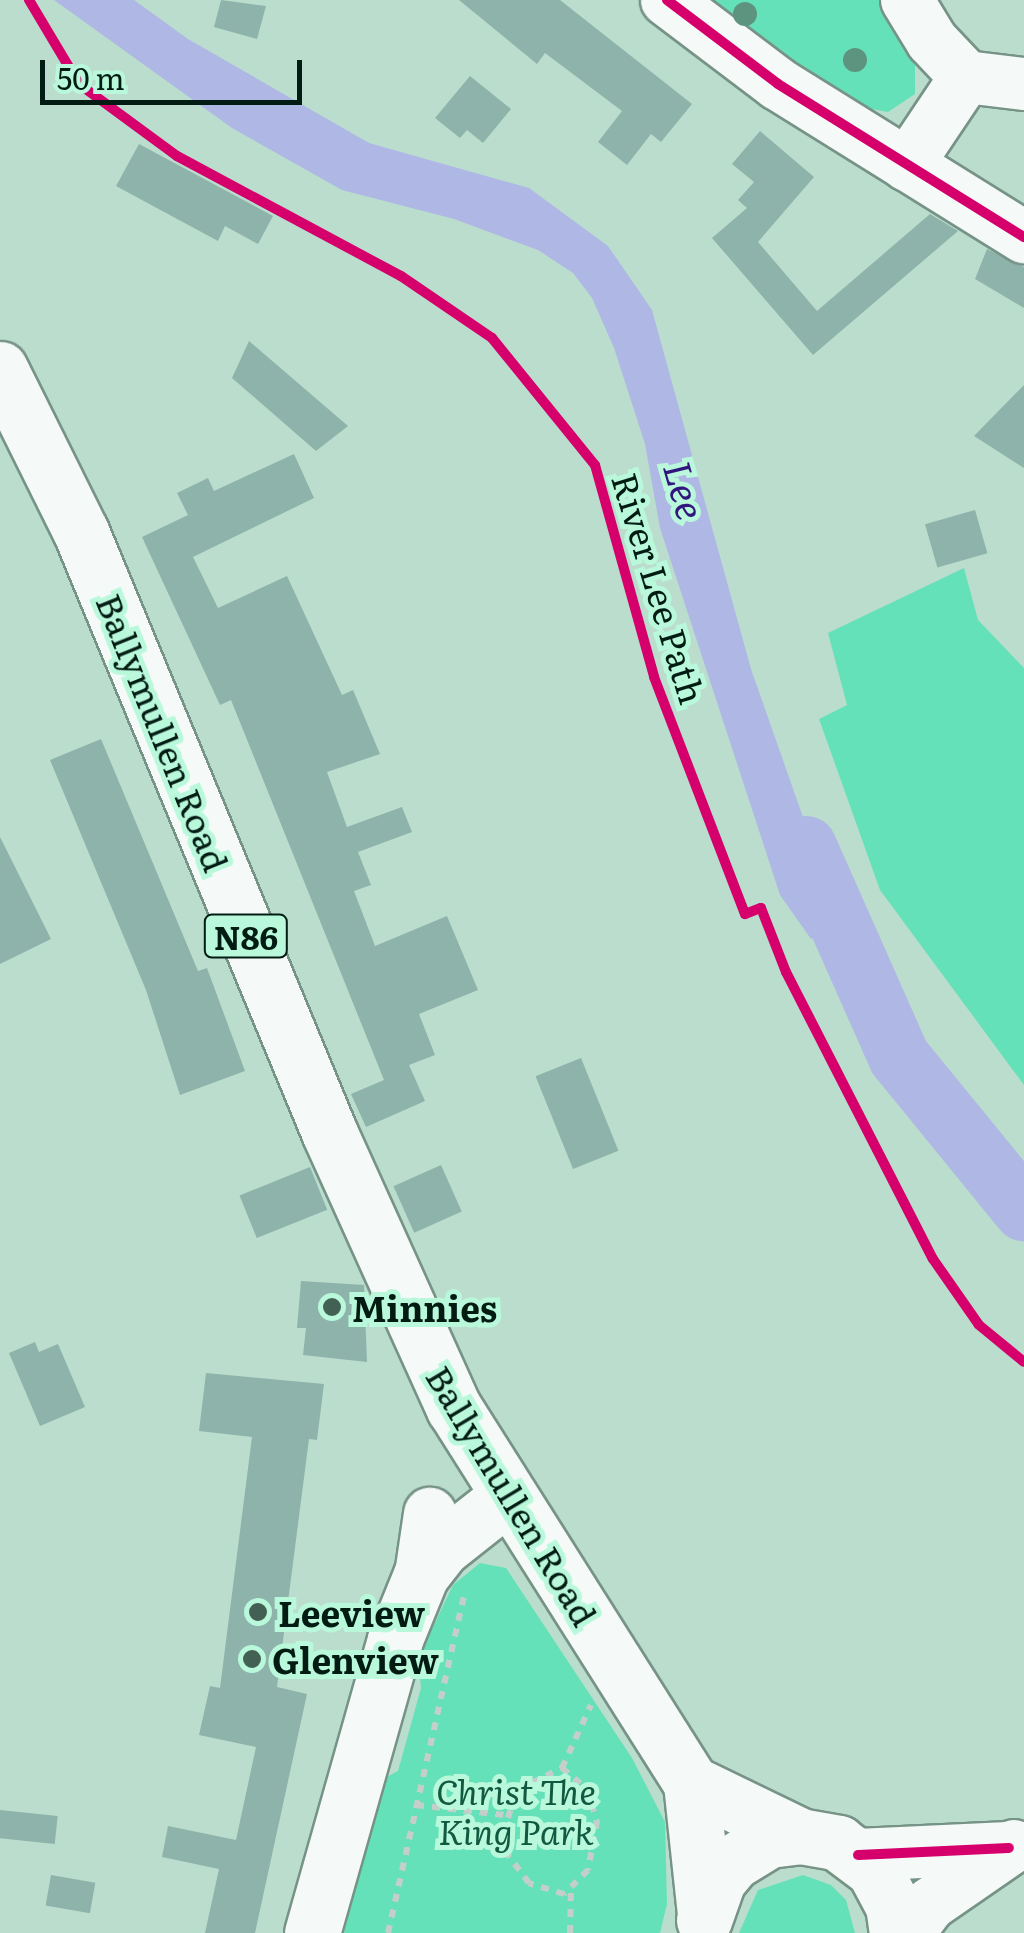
<!DOCTYPE html>
<style>
body{margin:0}
#map{position:relative;width:1024px;height:1933px;overflow:hidden;background:#baddcd;font-family:Literata,serif}
div>[style]{position:absolute}
.green>*{inset:0;background:#65e1b9}
.water>*{inset:0;background:#afb8e5}
.river>*{height:62px;margin:-31px;padding:0 31px;transform-origin:31px;border-radius:31px;background:#afb8e5}
.building>*{inset:0;background:#8eb3aa;transform-origin:0 0}
.path>*{height:6px;margin-top:-3px;transform-origin:0;background:repeating-linear-gradient(90deg,#c4cfca 0 8px,transparent 0 16px)}
.roads{filter:drop-shadow(2px 0 #779387) drop-shadow(-2px 0 #779387) drop-shadow(0 2px #779387) drop-shadow(0 -2px #779387)}
.minor>*{height:52px;margin:-26px;padding:0 26px;transform-origin:26px;border-radius:26px;background:#f5faf8}
.major>*{height:55px;margin:-27.5px;padding:0 27.5px;transform-origin:27.5px;border-radius:27.5px;background:#f5faf8}
.cycleway>*{height:10px;margin:-5px;padding:0 5px;transform-origin:5px;border-radius:5px;background:#d6006c}
.trees>*{width:24px;height:24px;margin:-12px;border-radius:50%;background:#5d9480}
.dots>*{width:28px;height:28px;translate:-50% -50%;box-sizing:border-box;border:5px solid #b9f8db;border-radius:50%}
span{translate:-50% -50%;white-space:nowrap;text-align:center;line-height:1.15;-webkit-text-stroke:10px #b9f8db;paint-order:stroke}
.shield-label span{padding:2px 8px;background:#b9f8db;border:2px solid;border-radius:8px;-webkit-text-stroke-width:0}
.shield-label{font-size:32px;color:#031c13;font-weight:700}
.street-label{font-size:35px;color:#031c13}
.poi-label{font-size:35px;color:#031c13;font-weight:700}
.left{translate:0 -50%;text-align:left}
.park-label{font-size:35px;color:#115941;font-style:italic}
.water-label{font-size:38px;color:#31167e;font-style:italic}
.scale{position:absolute;left:40px;top:60px;width:262px;height:45px;box-sizing:border-box;border:5px solid #031c13;border-top:0;padding-left:12px;font-size:30px;line-height:35px;white-space:nowrap;color:#031c13;-webkit-text-stroke:8px #b9f8db;paint-order:stroke}
</style>
<div id="map">
<div class="green">
<div style="clip-path:polygon(704px 0,882px 0,915px 54px,915px 94px,888px 112px,851px 105px)"></div>
<div style="clip-path:polygon(964px 568px,978px 620px,1024px 668px,1024px 1085px,880px 890px,819px 719px,847px 705px,828px 633px)"></div>
<div style="clip-path:polygon(480px 1563px,506px 1568px,632px 1758px,665px 1822px,667px 1904px,660px 1933px,344px 1933px,381px 1780px,398px 1771px,421px 1688px,418px 1658px,453px 1585px)"></div>
<div style="clip-path:polygon(803px 1875px,831px 1885px,846px 1900px,855px 1933px,739px 1933px,758px 1890px)"></div>
</div>
<div class="water">
<div style="clip-path:polygon(54px 0,134px 0,188px 39px,369px 143px,529px 188px,608px 246px,652px 310px,751px 669px,804px 820px,854px 922px,811px 939px,780px 895px,660px 528px,645px 444px,614px 348px,592px 298px,573px 273px,538px 250px,454px 219px,342px 190px,232px 128px)"></div>
</div>
<div class="river">
<div style="left:806px;top:847px;width:230px;rotate:66.1deg"></div>
<div style="left:899px;top:1057px;width:198px;rotate:50.8deg"></div>
</div>
<div class="building">
<div style="clip-path:polygon(221px 0,266px 6px,257px 39px,214px 27px)"></div>
<div style="clip-path:polygon(459px 0,560px 0,692px 104px,661px 142px,651px 134px,627px 165px,598px 142px,622px 111px,545px 53px,537px 64px)"></div>
<div style="clip-path:polygon(470px 76px,511px 109px,483px 143px,467px 130px,460px 138px,435px 118px)"></div>
<div style="clip-path:polygon(760px 131px,814px 177px,758px 242px,817px 311px,930px 214px,958px 231px,813px 355px,712px 238px,747px 208px,738px 200px,754px 182px,732px 164px)"></div>
<div style="clip-path:polygon(139px 144px,273px 216px,258px 244px,225px 226px,218px 241px,116px 186px)"></div>
<div style="clip-path:polygon(987px 249px,1024px 267px,1024px 308px,975px 279px)"></div>
<div style="clip-path:polygon(249px 341px,348px 426px,316px 451px,232px 378px)"></div>
<div style="clip-path:polygon(1024px 385px,1024px 468px,974px 436px)"></div>
<div style="clip-path:polygon(294px 454px,314px 498px,193px 557px,218px 608px,287px 576px,342px 695px,353px 690px,380px 754px,327px 772px,347px 827px,402px 807px,412px 832px,358px 852px,371px 885px,354px 891px,375px 946px,447px 916px,478px 990px,419px 1014px,435px 1055px,409px 1065px,425px 1101px,366px 1127px,351px 1094px,384px 1080px,231px 700px,220px 705px,142px 537px,188px 515px,177px 493px,208px 478px,214px 491px)"></div>
<div style="left:975px;top:510px;width:45px;height:52px;rotate:74deg"></div>
<div style="clip-path:polygon(101px 739px,198px 971px,207px 968px,245px 1071px,180px 1095px,146px 990px,50px 760px)"></div>
<div style="clip-path:polygon(0 837px,51px 939px,0 964px)"></div>
<div style="left:581px;top:1058px;width:100px;height:49px;rotate:68deg"></div>
<div style="left:441px;top:1165px;width:51px;height:52px;rotate:66deg"></div>
<div style="left:310px;top:1167px;width:46px;height:76px;rotate:68deg"></div>
<div style="clip-path:polygon(301px 1281px,364px 1285px,367px 1362px,303px 1355px,306px 1328px,297px 1328px)"></div>
<div style="clip-path:polygon(35px 1342px,39px 1352px,58px 1344px,85px 1407px,40px 1426px,9px 1353px)"></div>
<div style="clip-path:polygon(206px 1373px,324px 1384px,317px 1440px,309px 1439px,277px 1687px,307px 1694px,255px 1933px,205px 1933px,219px 1869px,162px 1857px,168px 1826px,236px 1840px,256px 1747px,199px 1735px,210px 1686px,220px 1688px,252px 1437px,199px 1431px)"></div>
<div style="left:0;top:1810px;width:58px;height:28px;rotate:6deg"></div>
<div style="left:51px;top:1875px;width:45px;height:31px;rotate:10deg"></div>
</div>
<div class="path">
<div style="left:562px;top:1768px;width:33px;rotate:40deg"></div>
<div style="left:587px;top:1789px;width:34px;rotate:73deg"></div>
<div style="left:597px;top:1821px;width:50px;rotate:100.4deg"></div>
<div style="left:588px;top:1870px;width:34px;rotate:135deg"></div>
<div style="left:564px;top:1894px;width:37px;rotate:-163deg"></div>
<div style="left:529px;top:1883px;width:38px;rotate:-127deg"></div>
<div style="left:506px;top:1853px;width:20px;rotate:-99deg"></div>
<div style="left:503px;top:1833px;width:45px;rotate:-72deg"></div>
<div style="left:517px;top:1790px;width:50px;rotate:-26.1deg"></div>
<div style="left:562px;top:1768px;width:69px;rotate:-65.3deg"></div>
<div style="left:416px;top:1805px;width:89px;rotate:6.5deg"></div>
<div style="left:388px;top:1933px;width:345px;rotate:-77.3deg"></div>
<div style="left:570px;top:1933px;width:40px;rotate:-88.6deg"></div>
</div>
<div class="roads">
<div class="minor">
<div style="left:667px;top:0;width:139px;rotate:37.1deg"></div>
<div style="left:778px;top:84px;width:290px;rotate:31.9deg"></div>
<div style="left:907px;top:0;width:48px;rotate:58.6deg"></div>
<div style="left:932px;top:41px;width:50px;rotate:46.6deg"></div>
<div style="left:966px;top:77px;width:58px;rotate:6.9deg"></div>
<div style="left:907px;top:165px;width:106px;rotate:-56.2deg"></div>
<div style="left:421px;top:1575px;width:62px;rotate:-81.6deg"></div>
<div style="left:858px;top:1855px;width:151px;rotate:-2.7deg"></div>
<div style="left:908px;top:1933px;width:36px;rotate:-53deg"></div>
<div style="left:930px;top:1904px;width:102px;rotate:-34.6deg"></div>
</div>
<div class="major">
<div style="left:0;top:369px;width:182px;rotate:63.6deg"></div>
<div style="left:81px;top:532px;width:651px;rotate:67.53deg"></div>
<div style="left:330px;top:1134px;width:301px;rotate:65.7deg"></div>
<div style="left:454px;top:1408px;width:444px;rotate:57.7deg"></div>
<div style="left:691px;top:1783px;width:131px;rotate:83.9deg"></div>
<div style="left:691px;top:1783px;width:121px;rotate:25.9deg"></div>
<div style="left:704px;top:1920px;width:42px;rotate:-70.7deg"></div>
<div style="left:718px;top:1880px;width:23px;rotate:-50deg"></div>
<div style="left:733px;top:1862px;width:42px;rotate:-31.4deg"></div>
<div style="left:769px;top:1840px;width:31px;rotate:-7deg"></div>
<div style="left:800px;top:1836px;width:39px;rotate:10deg"></div>
<div style="left:838px;top:1843px;width:45px;rotate:36.9deg"></div>
<div style="left:874px;top:1870px;width:40px;rotate:62deg"></div>
<div style="left:893px;top:1905px;width:28px;rotate:82deg"></div>
<div style="left:312px;top:1933px;width:305px;rotate:-74.2deg"></div>
<div style="left:395px;top:1639px;width:69px;rotate:-67.9deg"></div>
<div style="left:421px;top:1575px;width:33px;rotate:-52deg"></div>
<div style="left:441px;top:1549px;width:85px;rotate:-38.3deg"></div>
</div>
</div>
<div class="cycleway">
<div style="left:29px;top:0;width:98px;rotate:59.2deg"></div>
<div style="left:79px;top:84px;width:122px;rotate:36.3deg"></div>
<div style="left:177px;top:156px;width:254px;rotate:28.2deg"></div>
<div style="left:401px;top:276px;width:110px;rotate:34.3deg"></div>
<div style="left:492px;top:338px;width:164px;rotate:51deg"></div>
<div style="left:595px;top:465px;width:220px;rotate:74.4deg"></div>
<div style="left:654px;top:677px;width:254px;rotate:69deg"></div>
<div style="left:745px;top:914px;width:17px;rotate:-21deg"></div>
<div style="left:761px;top:908px;width:69px;rotate:68.7deg"></div>
<div style="left:786px;top:972px;width:322px;rotate:62.9deg"></div>
<div style="left:933px;top:1259px;width:80px;rotate:55.1deg"></div>
<div style="left:979px;top:1325px;width:58px;rotate:39.4deg"></div>
<div style="left:667px;top:0;width:139px;rotate:37.1deg"></div>
<div style="left:778px;top:84px;width:290px;rotate:31.9deg"></div>
<div style="left:858px;top:1855px;width:151px;rotate:-2.7deg"></div>
</div>
<div class="trees">
<div style="left:745px;top:14px"></div>
<div style="left:855px;top:60px"></div>
</div>
<div class="dots">
<div style="left:332px;top:1307px;background:#436054"></div>
<div style="left:258px;top:1612px;background:#436054"></div>
<div style="left:252px;top:1659px;background:#436054"></div>
</div>
<div class="shield-label">
<span style="left:246px;top:936px">N86</span>
</div>
<div class="street-label">
<span style="left:660px;top:588px;rotate:73deg">River Lee Path</span>
<span style="left:164px;top:732px;rotate:68deg">Ballymullen Road</span>
<span style="left:513px;top:1495px;rotate:59deg">Ballymullen Road</span>
</div>
<div class="poi-label">
<span class="left" style="left:352px;top:1307px">Minnies</span>
<span class="left" style="left:278px;top:1612px">Leeview</span>
<span class="left" style="left:272px;top:1659px">Glenview</span>
</div>
<div class="park-label">
<span style="left:516px;top:1810px">Christ The<br>King Park</span>
</div>
<div class="water-label">
<span style="left:686px;top:490px;rotate:74deg">Lee</span>
</div>
<div class="scale">50 m</div>
</div>
